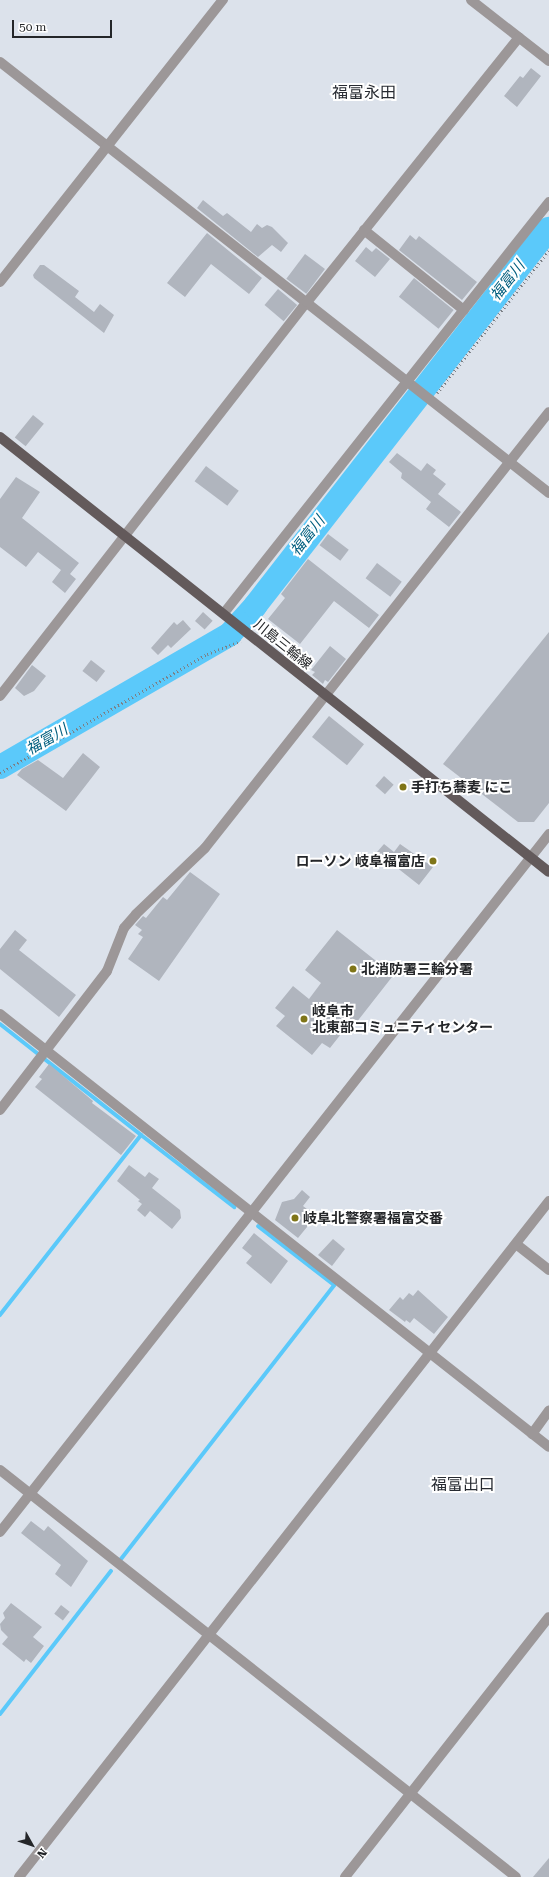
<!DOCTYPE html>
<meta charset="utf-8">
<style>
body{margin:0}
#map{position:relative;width:549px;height:1877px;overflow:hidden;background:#dce2eb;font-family:"Roboto Serif","Noto Sans JP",serif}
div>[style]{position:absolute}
.stream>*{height:4px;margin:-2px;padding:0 2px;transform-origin:2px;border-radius:2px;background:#5bc9fa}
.river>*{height:24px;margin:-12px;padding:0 12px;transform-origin:12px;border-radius:12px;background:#5bc9fa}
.building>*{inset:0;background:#b0b5be;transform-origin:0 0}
.path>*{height:2.5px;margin-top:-1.25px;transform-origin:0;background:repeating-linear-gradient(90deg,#7c8086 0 1px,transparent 0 4px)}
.minor>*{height:10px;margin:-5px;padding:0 5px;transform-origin:5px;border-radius:5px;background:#9c9798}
.tertiary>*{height:10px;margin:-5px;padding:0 5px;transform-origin:5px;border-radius:5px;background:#9c9798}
.primary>*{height:10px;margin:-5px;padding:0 5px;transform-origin:5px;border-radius:5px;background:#635a5b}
.dots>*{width:11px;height:11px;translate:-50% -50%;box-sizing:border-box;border:2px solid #fff;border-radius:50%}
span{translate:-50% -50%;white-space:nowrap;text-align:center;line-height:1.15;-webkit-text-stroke:4px #fff;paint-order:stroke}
.street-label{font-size:14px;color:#242629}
.poi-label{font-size:14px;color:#242629;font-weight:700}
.left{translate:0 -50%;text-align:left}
.right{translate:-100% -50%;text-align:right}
.water-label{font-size:15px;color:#005e7e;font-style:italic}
.quarter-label{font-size:16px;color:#272b32}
.north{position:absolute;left:12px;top:1825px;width:40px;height:40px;-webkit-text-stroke:3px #fff;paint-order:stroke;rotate:130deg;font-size:11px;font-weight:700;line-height:16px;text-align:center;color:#242629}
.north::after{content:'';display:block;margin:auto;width:14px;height:18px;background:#242629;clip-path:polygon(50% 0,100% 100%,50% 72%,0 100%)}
.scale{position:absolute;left:12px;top:20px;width:100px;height:18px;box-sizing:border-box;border:2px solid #242629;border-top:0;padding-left:5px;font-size:12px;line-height:14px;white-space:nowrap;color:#242629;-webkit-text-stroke:3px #fff;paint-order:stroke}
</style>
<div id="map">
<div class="stream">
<div style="left:0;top:1024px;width:179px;rotate:38.2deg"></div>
<div style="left:141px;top:1135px;width:229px;rotate:128.1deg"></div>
<div style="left:141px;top:1135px;width:118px;rotate:37.7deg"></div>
<div style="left:121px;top:1559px;width:347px;rotate:-52.1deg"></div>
<div style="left:334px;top:1285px;width:96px;rotate:-142.2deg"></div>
<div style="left:0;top:1714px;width:181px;rotate:-52.2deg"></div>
</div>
<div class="river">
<div style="left:0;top:767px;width:266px;rotate:-30deg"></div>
<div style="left:230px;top:634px;width:38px;rotate:-48deg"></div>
<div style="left:255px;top:606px;width:478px;rotate:-52.1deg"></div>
</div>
<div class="building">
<div style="clip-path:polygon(531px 68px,541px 76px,517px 107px,504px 96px,520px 76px,523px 78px)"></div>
<div style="clip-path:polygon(203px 200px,223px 216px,227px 213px,251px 232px,257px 224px,262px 228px,267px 225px,272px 227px,288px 243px,281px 252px,272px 245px,258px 257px,197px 208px)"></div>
<div style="clip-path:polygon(207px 233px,262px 278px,249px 294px,211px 264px,185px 297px,167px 283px)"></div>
<div style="clip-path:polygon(410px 235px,416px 240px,419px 236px,477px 282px,462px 300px,399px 250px)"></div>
<div style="clip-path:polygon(366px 247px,372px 252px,376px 248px,390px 259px,375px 277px,355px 261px)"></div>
<div style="left:305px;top:254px;width:25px;height:31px;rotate:37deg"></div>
<div style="clip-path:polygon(40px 265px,44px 265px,79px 291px,75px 297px,94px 312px,100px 304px,114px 315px,104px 333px,34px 278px,33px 275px)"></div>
<div style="left:414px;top:278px;width:51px;height:24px;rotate:39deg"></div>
<div style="left:278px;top:289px;width:25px;height:21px;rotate:40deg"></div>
<div style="left:33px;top:415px;width:14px;height:29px;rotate:39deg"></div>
<div style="clip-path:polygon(397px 453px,421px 471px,427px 463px,436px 470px,433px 474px,446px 484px,438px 494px,461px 512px,449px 527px,426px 509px,431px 502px,401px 478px,402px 473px,389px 462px)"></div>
<div style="left:206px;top:466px;width:41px;height:19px;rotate:37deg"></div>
<div style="clip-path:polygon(16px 477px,40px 492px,22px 518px,79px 563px,70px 574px,76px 579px,65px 593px,52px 582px,61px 570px,38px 552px,26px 567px,0 547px,0 499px)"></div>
<div style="left:328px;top:534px;width:26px;height:14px;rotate:37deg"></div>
<div style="clip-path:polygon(308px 559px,379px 615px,369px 628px,334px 601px,300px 644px,268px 619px,285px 598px,281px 594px)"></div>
<div style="left:377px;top:563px;width:31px;height:19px;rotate:37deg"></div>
<div style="left:203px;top:612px;width:13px;height:12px;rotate:42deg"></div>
<div style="clip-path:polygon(183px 620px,191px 629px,171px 648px,168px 645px,158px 655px,151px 648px,174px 622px,177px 625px)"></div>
<div style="clip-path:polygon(549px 632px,549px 803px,534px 822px,518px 822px,443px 764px)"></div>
<div style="clip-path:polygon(330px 646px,346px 659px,328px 682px,325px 680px,323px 684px,312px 675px,315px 672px,311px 670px)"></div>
<div style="left:91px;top:660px;width:18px;height:14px;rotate:38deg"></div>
<div style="clip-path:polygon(32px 665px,46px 676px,34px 691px,24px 696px,15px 688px)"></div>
<div style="left:329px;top:716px;width:45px;height:27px;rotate:39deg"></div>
<div style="clip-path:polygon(83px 753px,100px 767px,66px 811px,17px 775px,22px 769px,38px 760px,63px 778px)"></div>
<div style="left:384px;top:776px;width:13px;height:13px;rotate:42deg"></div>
<div style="clip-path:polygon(384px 844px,394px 852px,400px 844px,433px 867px,419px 885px,377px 852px)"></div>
<div style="clip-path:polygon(190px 872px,220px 894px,159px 981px,128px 959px,143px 937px,138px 934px,142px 930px,135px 925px,143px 916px,146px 918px,163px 897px,167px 900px)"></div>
<div style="clip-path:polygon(15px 930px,27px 940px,19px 950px,76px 995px,59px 1017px,0 969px,0 949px)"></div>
<div style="clip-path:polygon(337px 930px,385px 968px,392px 977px,356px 1023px,352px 1020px,330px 1048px,322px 1043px,312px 1055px,276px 1026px,285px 1016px,275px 1008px,293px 986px,309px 999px,321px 983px,305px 970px)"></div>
<div style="clip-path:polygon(49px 1064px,93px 1101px,92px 1103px,136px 1136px,121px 1155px,35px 1087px,42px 1079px,39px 1077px)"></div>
<div style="clip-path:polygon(129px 1165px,145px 1177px,149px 1172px,159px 1179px,152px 1188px,180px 1210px,181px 1218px,172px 1229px,150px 1211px,145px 1217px,137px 1210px,142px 1204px,138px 1201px,140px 1200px,117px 1181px)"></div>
<div style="clip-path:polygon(302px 1190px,310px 1197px,303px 1206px,316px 1216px,298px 1238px,275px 1220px,282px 1202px,294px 1199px)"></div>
<div style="clip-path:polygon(254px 1233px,288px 1261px,271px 1284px,246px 1263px,252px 1256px,242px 1248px)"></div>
<div style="clip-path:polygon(333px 1239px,345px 1249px,332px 1266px,318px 1255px)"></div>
<div style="clip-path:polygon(418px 1290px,448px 1317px,434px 1334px,414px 1318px,410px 1323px,406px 1320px,405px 1322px,389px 1310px,400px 1297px,403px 1300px,409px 1293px,413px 1296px)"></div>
<div style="clip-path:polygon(31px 1521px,44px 1531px,48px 1526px,88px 1561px,71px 1587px,55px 1574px,61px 1565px,21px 1533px)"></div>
<div style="clip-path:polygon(11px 1603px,42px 1627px,33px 1637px,44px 1646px,31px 1663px,26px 1659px,24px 1662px,2px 1644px,8px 1637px,1px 1630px,0 1624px,5px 1618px,3px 1613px)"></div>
<div style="left:61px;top:1605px;width:11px;height:11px;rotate:38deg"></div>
<div style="clip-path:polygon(549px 1858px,549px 1877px,533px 1877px)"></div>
</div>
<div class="path">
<div style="left:437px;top:393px;width:182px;rotate:-51.9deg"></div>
<div style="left:0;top:773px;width:239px;rotate:-29.9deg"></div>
<div style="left:207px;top:654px;width:36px;rotate:-21deg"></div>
</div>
<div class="minor">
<div style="left:471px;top:0;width:99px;rotate:38deg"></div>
<div style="left:0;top:62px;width:698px;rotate:38.13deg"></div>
<div style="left:364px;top:230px;width:128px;rotate:38.7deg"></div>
<div style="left:0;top:282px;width:360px;rotate:-51.7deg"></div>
<div style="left:224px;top:613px;width:524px;rotate:-51.66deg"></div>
<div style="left:0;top:696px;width:499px;rotate:-52.1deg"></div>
<div style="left:307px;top:302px;width:339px;rotate:-51.3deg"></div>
<div style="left:0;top:1014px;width:699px;rotate:38.26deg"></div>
<div style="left:0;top:1110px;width:175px;rotate:-52.4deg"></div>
<div style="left:107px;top:971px;width:46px;rotate:-68.4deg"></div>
<div style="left:124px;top:928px;width:18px;rotate:-49deg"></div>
<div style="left:136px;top:914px;width:95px;rotate:-43.7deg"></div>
<div style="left:205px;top:848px;width:555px;rotate:-51.73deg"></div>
<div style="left:516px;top:1244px;width:42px;rotate:38.2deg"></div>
<div style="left:532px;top:1434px;width:29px;rotate:-54deg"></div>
<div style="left:0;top:1470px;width:657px;rotate:38.26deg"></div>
<div style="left:19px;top:1877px;width:859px;rotate:-51.9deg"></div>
<div style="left:345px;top:1877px;width:330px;rotate:-51.9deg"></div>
</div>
<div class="tertiary">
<div style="left:0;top:1532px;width:888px;rotate:-51.81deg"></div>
</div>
<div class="primary">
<div style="left:0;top:437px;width:700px;rotate:38.39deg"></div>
</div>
<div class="dots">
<div style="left:403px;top:787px;background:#7f7518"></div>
<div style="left:433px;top:861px;background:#7f7518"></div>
<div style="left:353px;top:969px;background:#7f7518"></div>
<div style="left:304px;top:1019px;background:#7f7518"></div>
<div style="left:295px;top:1218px;background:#7f7518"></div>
</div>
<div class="street-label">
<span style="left:283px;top:644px;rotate:39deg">川島三輪線</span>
</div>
<div class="poi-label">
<span class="left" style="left:411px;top:787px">手打ち蕎麦 にこ</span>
<span class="right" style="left:425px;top:861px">ローソン 岐阜福富店</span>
<span class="left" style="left:361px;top:969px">北消防署三輪分署</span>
<span class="left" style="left:312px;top:1019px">岐阜市<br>北東部コミュニティセンター</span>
<span class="left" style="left:303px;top:1218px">岐阜北警察署福富交番</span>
</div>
<div class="water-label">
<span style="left:508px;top:281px;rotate:-52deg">福富川</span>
<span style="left:308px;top:536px;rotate:-52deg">福富川</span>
<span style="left:47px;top:740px;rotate:-30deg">福富川</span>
</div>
<div class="quarter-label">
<span style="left:364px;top:93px">福富永田</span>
<span style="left:463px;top:1485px">福富出口</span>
</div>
<div class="north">N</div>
<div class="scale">50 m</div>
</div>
